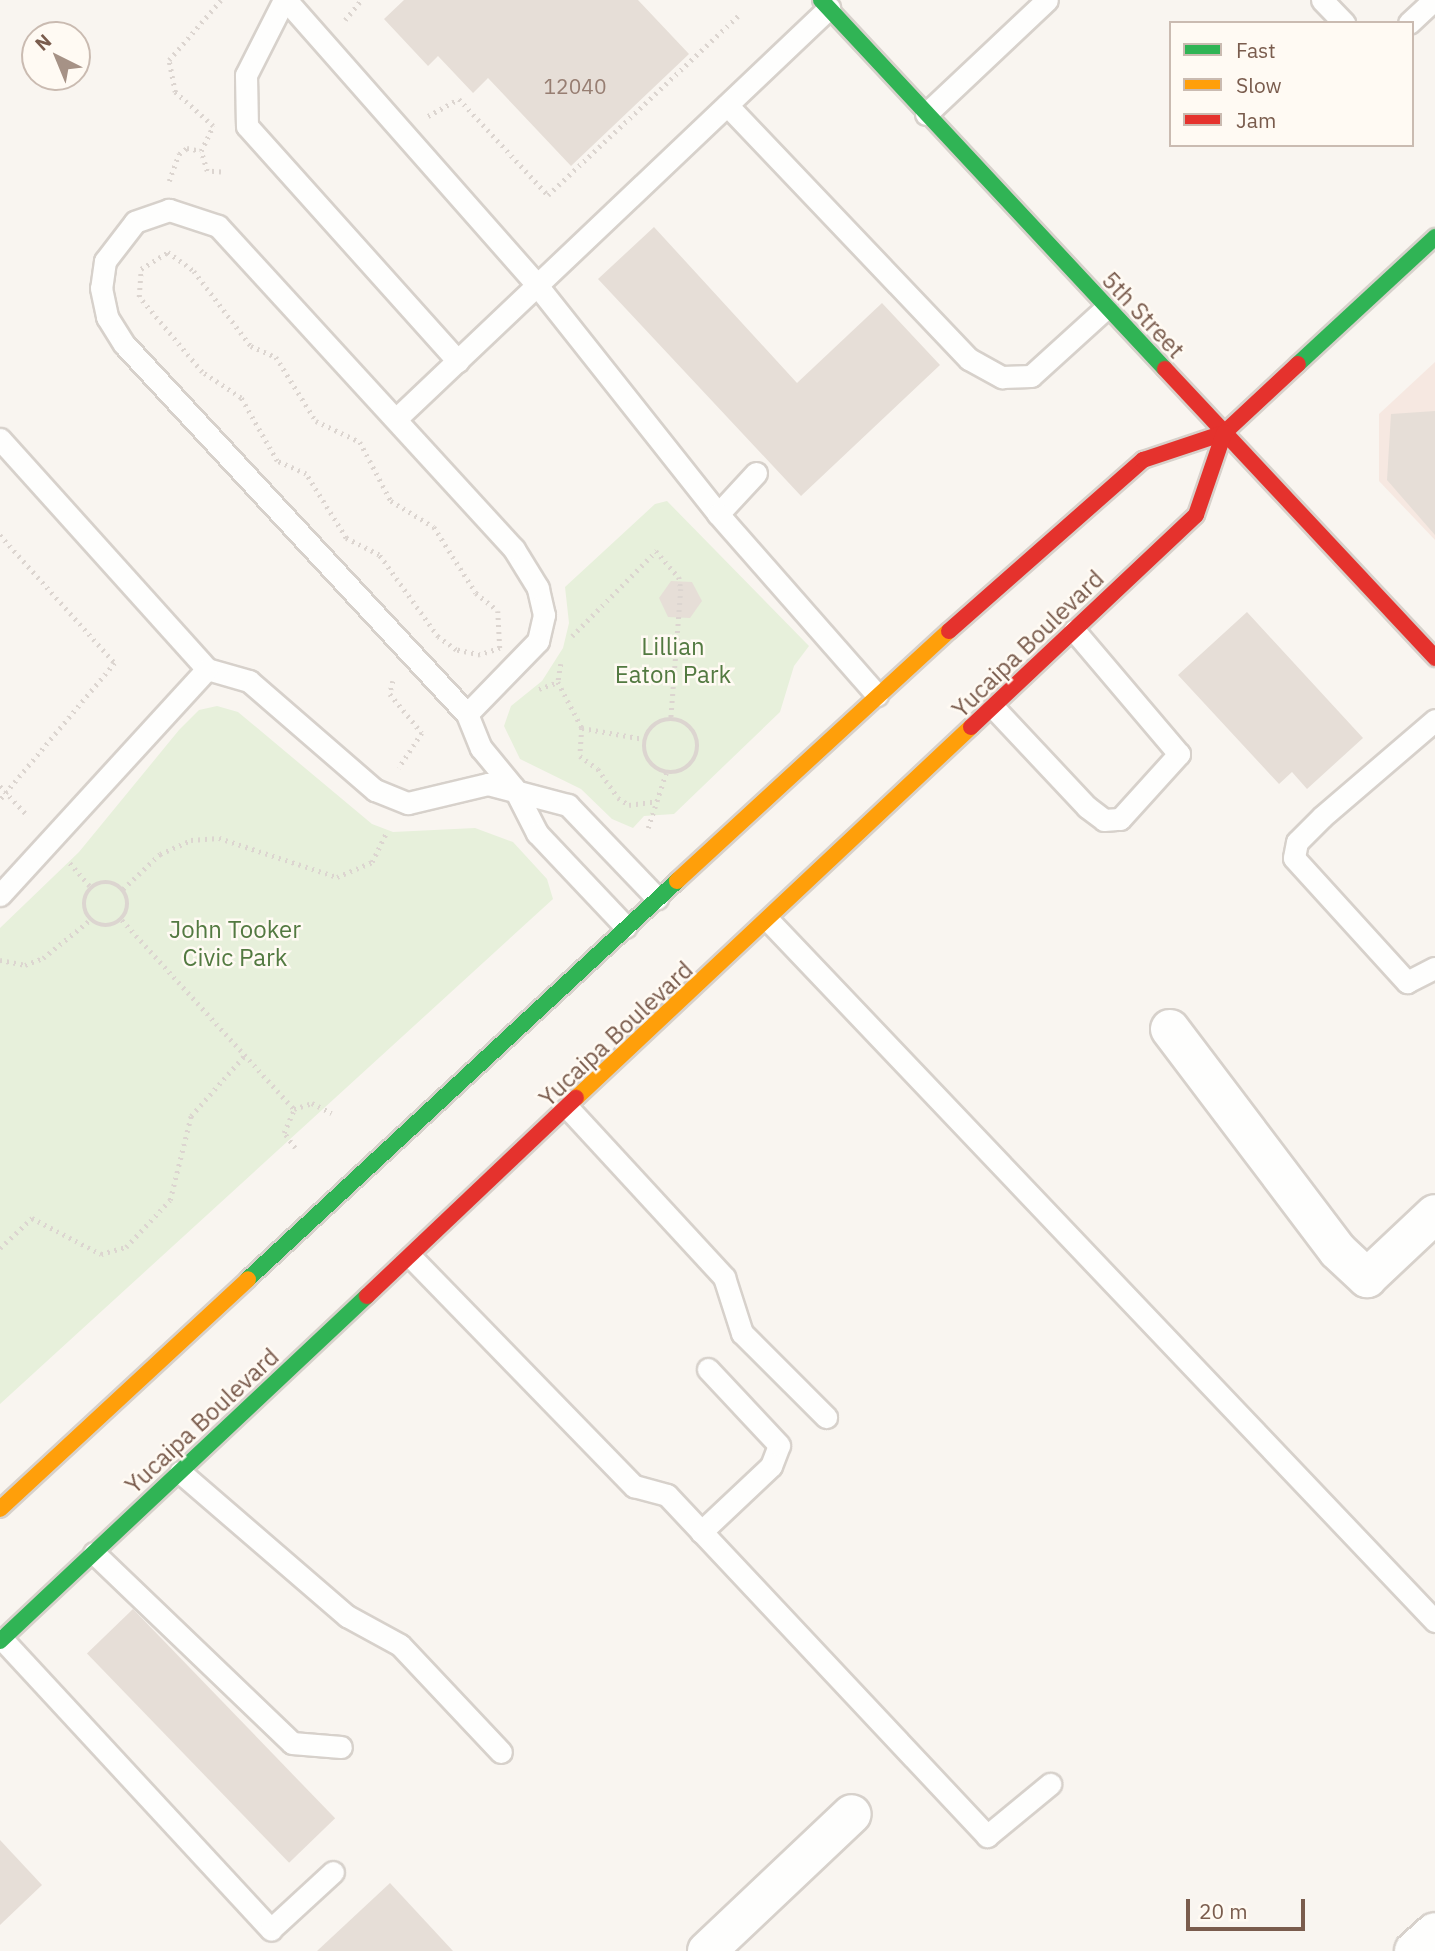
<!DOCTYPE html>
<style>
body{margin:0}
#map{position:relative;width:1435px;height:1951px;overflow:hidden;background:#f9f5f0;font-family:"IBM Plex Sans",sans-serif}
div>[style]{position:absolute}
.commercial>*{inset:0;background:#f6e8e1}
.green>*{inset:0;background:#e7f0db}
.building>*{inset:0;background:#e6ded7;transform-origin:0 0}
.path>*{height:4.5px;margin-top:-2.25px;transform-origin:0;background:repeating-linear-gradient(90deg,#dcd5d0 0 2px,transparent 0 7px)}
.path>.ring{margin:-2.25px;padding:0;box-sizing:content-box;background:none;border:4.5px solid #dcd5d0;border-radius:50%}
.roads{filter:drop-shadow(2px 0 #d7d1cb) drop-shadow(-2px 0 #d7d1cb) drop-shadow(0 2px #d7d1cb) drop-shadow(0 -2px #d7d1cb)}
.lane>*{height:21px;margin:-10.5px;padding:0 10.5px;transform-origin:10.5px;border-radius:10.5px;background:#fefefd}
.street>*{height:38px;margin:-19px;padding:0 19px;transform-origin:19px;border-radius:19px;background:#fefefd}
.fast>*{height:16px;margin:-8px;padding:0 8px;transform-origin:8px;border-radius:8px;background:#30b455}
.slow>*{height:16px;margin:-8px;padding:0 8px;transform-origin:8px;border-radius:8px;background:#ff9f0a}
.jam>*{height:16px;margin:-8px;padding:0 8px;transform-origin:8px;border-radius:8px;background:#e5322d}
span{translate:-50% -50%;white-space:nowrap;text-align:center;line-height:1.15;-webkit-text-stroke:5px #fffaf3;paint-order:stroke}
.number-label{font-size:21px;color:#977e72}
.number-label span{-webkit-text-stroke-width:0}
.street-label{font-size:24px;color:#7a5c4d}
.park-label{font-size:24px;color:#537a41}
.legend{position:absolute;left:1169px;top:21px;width:245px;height:126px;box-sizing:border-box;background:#fffaf3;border:2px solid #cabbb1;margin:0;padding:9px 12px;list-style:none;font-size:21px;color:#7a5c4d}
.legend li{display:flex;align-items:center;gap:14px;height:35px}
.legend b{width:35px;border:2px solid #cabbb1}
.north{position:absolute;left:21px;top:21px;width:70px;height:70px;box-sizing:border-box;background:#fffaf3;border:2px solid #cabbb1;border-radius:50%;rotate:317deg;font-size:19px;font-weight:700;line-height:28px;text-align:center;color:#7a5c4d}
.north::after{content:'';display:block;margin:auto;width:24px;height:32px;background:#a69286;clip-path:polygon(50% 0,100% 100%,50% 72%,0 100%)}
.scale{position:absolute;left:1186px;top:1899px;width:119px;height:32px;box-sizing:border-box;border:4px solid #7a5c4d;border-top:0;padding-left:9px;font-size:21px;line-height:24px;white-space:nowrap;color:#7a5c4d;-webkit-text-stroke:5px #fffaf3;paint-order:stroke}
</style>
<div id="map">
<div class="commercial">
<div style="clip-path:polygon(1435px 362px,1435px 540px,1379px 481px,1379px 414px)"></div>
</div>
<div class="green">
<div style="clip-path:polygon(667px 501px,809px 646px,794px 666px,780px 712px,674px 814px,644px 816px,633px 828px,612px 819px,581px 789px,520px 759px,504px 726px,511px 706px,542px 681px,563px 648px,569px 623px,565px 587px,655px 504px)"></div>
<div style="clip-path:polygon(217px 706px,238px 712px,372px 824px,393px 832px,475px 828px,513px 842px,547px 879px,553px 899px,0 1404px,0 928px,79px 852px,179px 730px,199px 710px)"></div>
</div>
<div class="building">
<div style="clip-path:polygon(404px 0,638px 0,689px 54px,571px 166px,488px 78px,473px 93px,438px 56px,428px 66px,384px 19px)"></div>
<div style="clip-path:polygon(654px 227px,797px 383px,882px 303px,940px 365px,801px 496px,598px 279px)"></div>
<div style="clip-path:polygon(1435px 411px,1435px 535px,1387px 480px,1391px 414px)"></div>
<div style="clip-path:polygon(671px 581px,692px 582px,702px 601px,690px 618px,668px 617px,659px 598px)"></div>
<div style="clip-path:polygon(1247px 612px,1363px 738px,1307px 789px,1292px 772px,1279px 784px,1178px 675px)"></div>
<div style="left:133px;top:1609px;width:291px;height:64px;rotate:46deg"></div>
<div style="clip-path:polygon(0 1840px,42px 1885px,0 1925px)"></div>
<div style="clip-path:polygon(390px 1883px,453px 1951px,317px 1951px)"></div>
</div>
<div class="path">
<div style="left:345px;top:20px;width:26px;rotate:-51deg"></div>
<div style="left:428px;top:116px;width:35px;rotate:-29deg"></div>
<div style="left:459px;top:99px;width:131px;rotate:47.2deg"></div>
<div style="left:548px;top:195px;width:265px;rotate:-43.3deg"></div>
<div style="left:221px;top:172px;width:14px;rotate:-176deg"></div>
<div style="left:207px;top:171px;width:21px;rotate:-107deg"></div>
<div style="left:201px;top:151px;width:28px;rotate:-64deg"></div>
<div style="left:213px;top:126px;width:51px;rotate:-138.2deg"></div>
<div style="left:175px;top:92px;width:33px;rotate:-101deg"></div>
<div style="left:169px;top:60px;width:79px;rotate:-49.1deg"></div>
<div style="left:169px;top:181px;width:29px;rotate:-70deg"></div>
<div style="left:179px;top:154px;width:10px;rotate:-37deg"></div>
<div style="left:187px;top:148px;width:14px;rotate:12deg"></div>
<div style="left:168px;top:252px;width:32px;rotate:36deg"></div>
<div style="left:194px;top:271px;width:94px;rotate:52.8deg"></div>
<div style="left:251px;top:346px;width:27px;rotate:24deg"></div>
<div style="left:276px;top:357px;width:75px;rotate:58deg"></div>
<div style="left:316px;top:421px;width:49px;rotate:25.5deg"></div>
<div style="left:360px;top:442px;width:67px;rotate:62.3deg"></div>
<div style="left:391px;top:501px;width:50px;rotate:31.2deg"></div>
<div style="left:434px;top:527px;width:78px;rotate:57.5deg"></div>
<div style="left:476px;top:593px;width:28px;rotate:39deg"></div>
<div style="left:498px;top:611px;width:37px;rotate:87deg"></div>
<div style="left:500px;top:648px;width:21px;rotate:161deg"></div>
<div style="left:480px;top:655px;width:25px;rotate:-168deg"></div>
<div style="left:456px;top:650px;width:22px;rotate:-144deg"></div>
<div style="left:438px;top:637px;width:101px;rotate:-125.7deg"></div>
<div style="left:379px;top:555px;width:37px;rotate:-153deg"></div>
<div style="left:346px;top:538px;width:75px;rotate:-122deg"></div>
<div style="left:306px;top:474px;width:32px;rotate:-156deg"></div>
<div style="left:277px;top:461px;width:73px;rotate:-119.7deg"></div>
<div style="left:241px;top:398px;width:47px;rotate:-146.3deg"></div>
<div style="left:202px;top:372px;width:98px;rotate:-130deg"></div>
<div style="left:139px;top:297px;width:28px;rotate:-86deg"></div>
<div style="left:141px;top:269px;width:32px;rotate:-32deg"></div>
<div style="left:0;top:535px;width:172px;rotate:48.1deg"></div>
<div style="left:115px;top:663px;width:179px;rotate:130deg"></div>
<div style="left:572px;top:636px;width:120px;rotate:-45.3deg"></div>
<div style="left:656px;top:551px;width:35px;rotate:49deg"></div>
<div style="left:679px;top:577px;width:12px;rotate:81deg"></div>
<div style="left:681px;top:589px;width:129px;rotate:94.4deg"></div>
<div style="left:561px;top:664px;width:18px;rotate:99deg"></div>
<div style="left:558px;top:682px;width:52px;rotate:62.4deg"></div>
<div style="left:582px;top:728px;width:28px;rotate:94deg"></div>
<div style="left:580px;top:756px;width:22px;rotate:36deg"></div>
<div style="left:598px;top:769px;width:35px;rotate:55deg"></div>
<div style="left:618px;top:798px;width:13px;rotate:32deg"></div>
<div style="left:629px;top:805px;width:27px;rotate:-8deg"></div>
<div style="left:393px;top:681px;width:13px;rotate:103deg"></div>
<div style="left:390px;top:694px;width:50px;rotate:50.6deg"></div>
<div style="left:422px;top:733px;width:42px;rotate:123.3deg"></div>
<div style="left:539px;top:689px;width:20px;rotate:-20deg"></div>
<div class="ring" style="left:644px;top:719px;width:49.5px;height:49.5px"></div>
<div style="left:582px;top:728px;width:63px;rotate:10.1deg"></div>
<div style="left:0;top:786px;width:41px;rotate:47deg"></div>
<div style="left:648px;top:828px;width:58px;rotate:-71.9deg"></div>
<div style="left:70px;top:863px;width:33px;rotate:49deg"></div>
<div class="ring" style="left:84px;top:882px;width:39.5px;height:39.5px"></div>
<div style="left:123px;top:889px;width:51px;rotate:-43.4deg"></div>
<div style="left:160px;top:854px;width:34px;rotate:-24deg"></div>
<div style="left:191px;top:840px;width:28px;rotate:-4deg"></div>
<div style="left:219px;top:838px;width:124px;rotate:18.3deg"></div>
<div style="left:337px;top:877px;width:38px;rotate:-23deg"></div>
<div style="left:372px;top:862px;width:32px;rotate:-64deg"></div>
<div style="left:122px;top:920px;width:256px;rotate:47.7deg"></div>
<div style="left:0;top:960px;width:25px;rotate:11deg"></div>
<div style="left:25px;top:965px;width:19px;rotate:-21deg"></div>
<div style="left:43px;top:958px;width:60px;rotate:-39deg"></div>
<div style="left:295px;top:1148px;width:19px;rotate:-126deg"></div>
<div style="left:284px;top:1133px;width:26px;rotate:-67deg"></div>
<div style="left:294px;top:1109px;width:19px;rotate:-18deg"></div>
<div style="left:312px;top:1103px;width:22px;rotate:27deg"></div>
<div style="left:0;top:1248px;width:44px;rotate:-43.2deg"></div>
<div style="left:32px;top:1218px;width:78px;rotate:27.6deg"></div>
<div style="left:101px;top:1254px;width:26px;rotate:-16deg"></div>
<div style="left:126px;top:1247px;width:64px;rotate:-46.9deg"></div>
<div style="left:170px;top:1200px;width:87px;rotate:-76deg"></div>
<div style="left:191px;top:1116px;width:81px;rotate:-48.5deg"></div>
</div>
<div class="roads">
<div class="lane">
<div style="left:284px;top:0;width:84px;rotate:116.9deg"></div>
<div style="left:246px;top:75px;width:51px;rotate:88.9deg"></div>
<div style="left:247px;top:126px;width:316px;rotate:48.1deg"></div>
<div style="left:286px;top:0;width:378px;rotate:48.6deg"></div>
<div style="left:536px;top:284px;width:293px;rotate:51.6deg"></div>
<div style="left:1322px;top:0;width:32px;rotate:46deg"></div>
<div style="left:1409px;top:23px;width:34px;rotate:-43deg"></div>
<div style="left:727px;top:105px;width:351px;rotate:46.4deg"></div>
<div style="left:969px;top:359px;width:38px;rotate:29deg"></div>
<div style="left:1002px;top:377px;width:29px;rotate:-2deg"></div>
<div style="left:1031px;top:376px;width:100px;rotate:-42.2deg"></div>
<div style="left:926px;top:114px;width:166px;rotate:-43.3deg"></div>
<div style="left:397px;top:418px;width:596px;rotate:-43.5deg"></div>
<div style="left:0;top:439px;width:309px;rotate:48deg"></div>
<div style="left:207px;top:669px;width:44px;rotate:15.9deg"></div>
<div style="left:249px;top:681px;width:167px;rotate:40.9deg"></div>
<div style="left:375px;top:790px;width:35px;rotate:22deg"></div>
<div style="left:408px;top:803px;width:82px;rotate:-13.4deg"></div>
<div style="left:488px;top:784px;width:83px;rotate:14.7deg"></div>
<div style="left:568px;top:805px;width:129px;rotate:46.3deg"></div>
<div style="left:756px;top:473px;width:56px;rotate:132.8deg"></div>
<div style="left:718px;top:514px;width:241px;rotate:48.7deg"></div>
<div style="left:994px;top:708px;width:136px;rotate:46.8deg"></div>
<div style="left:1087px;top:807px;width:21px;rotate:37deg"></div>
<div style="left:1104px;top:820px;width:16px;rotate:-4deg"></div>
<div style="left:1120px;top:819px;width:88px;rotate:-47.8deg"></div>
<div style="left:1179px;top:754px;width:162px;rotate:-130.3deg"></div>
<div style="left:467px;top:714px;width:102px;rotate:-45.8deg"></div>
<div style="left:538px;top:641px;width:27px;rotate:-77deg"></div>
<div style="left:544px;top:615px;width:28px;rotate:-103deg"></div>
<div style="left:538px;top:588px;width:46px;rotate:-121.6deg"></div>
<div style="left:514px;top:549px;width:438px;rotate:-132.5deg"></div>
<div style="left:218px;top:226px;width:52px;rotate:-161.9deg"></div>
<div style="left:169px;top:210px;width:36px;rotate:161deg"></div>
<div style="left:135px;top:222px;width:49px;rotate:127.6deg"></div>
<div style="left:105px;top:261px;width:27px;rotate:98deg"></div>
<div style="left:101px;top:288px;width:30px;rotate:78deg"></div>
<div style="left:107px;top:317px;width:32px;rotate:58deg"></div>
<div style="left:124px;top:344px;width:505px;rotate:47.17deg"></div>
<div style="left:467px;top:714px;width:37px;rotate:68deg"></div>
<div style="left:481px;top:748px;width:52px;rotate:50.5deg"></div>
<div style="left:514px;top:788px;width:51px;rotate:62.9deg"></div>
<div style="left:537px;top:833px;width:129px;rotate:46.6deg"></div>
<div style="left:1435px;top:720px;width:149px;rotate:139.4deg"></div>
<div style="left:1322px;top:817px;width:35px;rotate:135deg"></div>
<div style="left:1297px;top:842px;width:16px;rotate:101deg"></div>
<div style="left:1294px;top:858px;width:168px;rotate:47.7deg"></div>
<div style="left:1407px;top:982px;width:31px;rotate:-27deg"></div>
<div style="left:0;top:895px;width:306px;rotate:-47.5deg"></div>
<div style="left:770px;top:922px;width:965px;rotate:46.43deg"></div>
<div style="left:569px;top:1109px;width:229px;rotate:47.3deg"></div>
<div style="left:724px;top:1277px;width:59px;rotate:72.2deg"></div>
<div style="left:742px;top:1333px;width:119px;rotate:45deg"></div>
<div style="left:411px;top:1257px;width:320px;rotate:45.8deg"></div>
<div style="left:634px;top:1486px;width:34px;rotate:15deg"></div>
<div style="left:667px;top:1495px;width:468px;rotate:46.8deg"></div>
<div style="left:987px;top:1836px;width:82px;rotate:-39.5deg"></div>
<div style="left:180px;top:1472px;width:221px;rotate:40.8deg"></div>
<div style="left:347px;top:1616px;width:60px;rotate:28.7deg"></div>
<div style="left:400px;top:1645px;width:147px;rotate:46.7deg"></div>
<div style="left:701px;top:1532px;width:96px;rotate:-43.3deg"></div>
<div style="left:771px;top:1466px;width:22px;rotate:-69deg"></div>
<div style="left:779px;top:1445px;width:104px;rotate:-133.1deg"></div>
<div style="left:94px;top:1553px;width:274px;rotate:43.8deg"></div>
<div style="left:292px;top:1743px;width:49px;rotate:4.7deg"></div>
<div style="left:2px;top:1639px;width:396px;rotate:47.2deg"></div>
<div style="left:271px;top:1929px;width:84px;rotate:-42.6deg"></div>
</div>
<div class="street">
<div style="left:1170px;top:1029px;width:278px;rotate:52.9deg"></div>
<div style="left:1338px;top:1251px;width:40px;rotate:43deg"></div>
<div style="left:1367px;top:1278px;width:93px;rotate:-43.3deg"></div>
<div style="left:707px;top:1951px;width:199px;rotate:-43.4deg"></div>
<div style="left:1414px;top:1951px;width:28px;rotate:-42deg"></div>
</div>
<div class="fast">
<div style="left:821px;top:0;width:504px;rotate:47.01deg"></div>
<div style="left:1298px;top:364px;width:187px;rotate:-42.8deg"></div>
<div style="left:248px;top:1279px;width:585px;rotate:-42.85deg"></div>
<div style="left:0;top:1641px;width:504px;rotate:-43.23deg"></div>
</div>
<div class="slow">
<div style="left:677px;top:881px;width:369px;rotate:-42.6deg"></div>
<div style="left:576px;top:1098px;width:542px;rotate:-43.21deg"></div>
<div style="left:0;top:1509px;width:338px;rotate:-42.8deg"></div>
</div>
<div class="jam">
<div style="left:1165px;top:369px;width:396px;rotate:46.9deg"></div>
<div style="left:949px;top:631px;width:259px;rotate:-41.4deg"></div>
<div style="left:1143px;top:460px;width:85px;rotate:-18.4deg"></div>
<div style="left:1224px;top:433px;width:101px;rotate:-43deg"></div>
<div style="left:971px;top:727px;width:309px;rotate:-43.3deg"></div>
<div style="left:1196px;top:515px;width:87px;rotate:-71.1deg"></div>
<div style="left:367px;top:1296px;width:288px;rotate:-43.5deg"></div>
</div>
</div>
<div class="number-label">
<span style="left:575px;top:86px">12040</span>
</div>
<div class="street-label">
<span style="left:1143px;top:315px;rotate:47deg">5th Street</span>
<span style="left:1028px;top:644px;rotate:-44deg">Yucaipa Boulevard</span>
<span style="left:616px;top:1034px;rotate:-43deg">Yucaipa Boulevard</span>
<span style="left:202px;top:1421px;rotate:-43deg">Yucaipa Boulevard</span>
</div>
<div class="park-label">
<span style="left:673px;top:661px">Lillian<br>Eaton Park</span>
<span style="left:235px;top:944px">John Tooker<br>Civic Park</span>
</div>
<ul class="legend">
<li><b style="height:9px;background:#30b455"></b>Fast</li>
<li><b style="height:9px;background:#ff9f0a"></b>Slow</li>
<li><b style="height:9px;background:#e5322d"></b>Jam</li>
</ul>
<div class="north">N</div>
<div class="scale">20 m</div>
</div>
